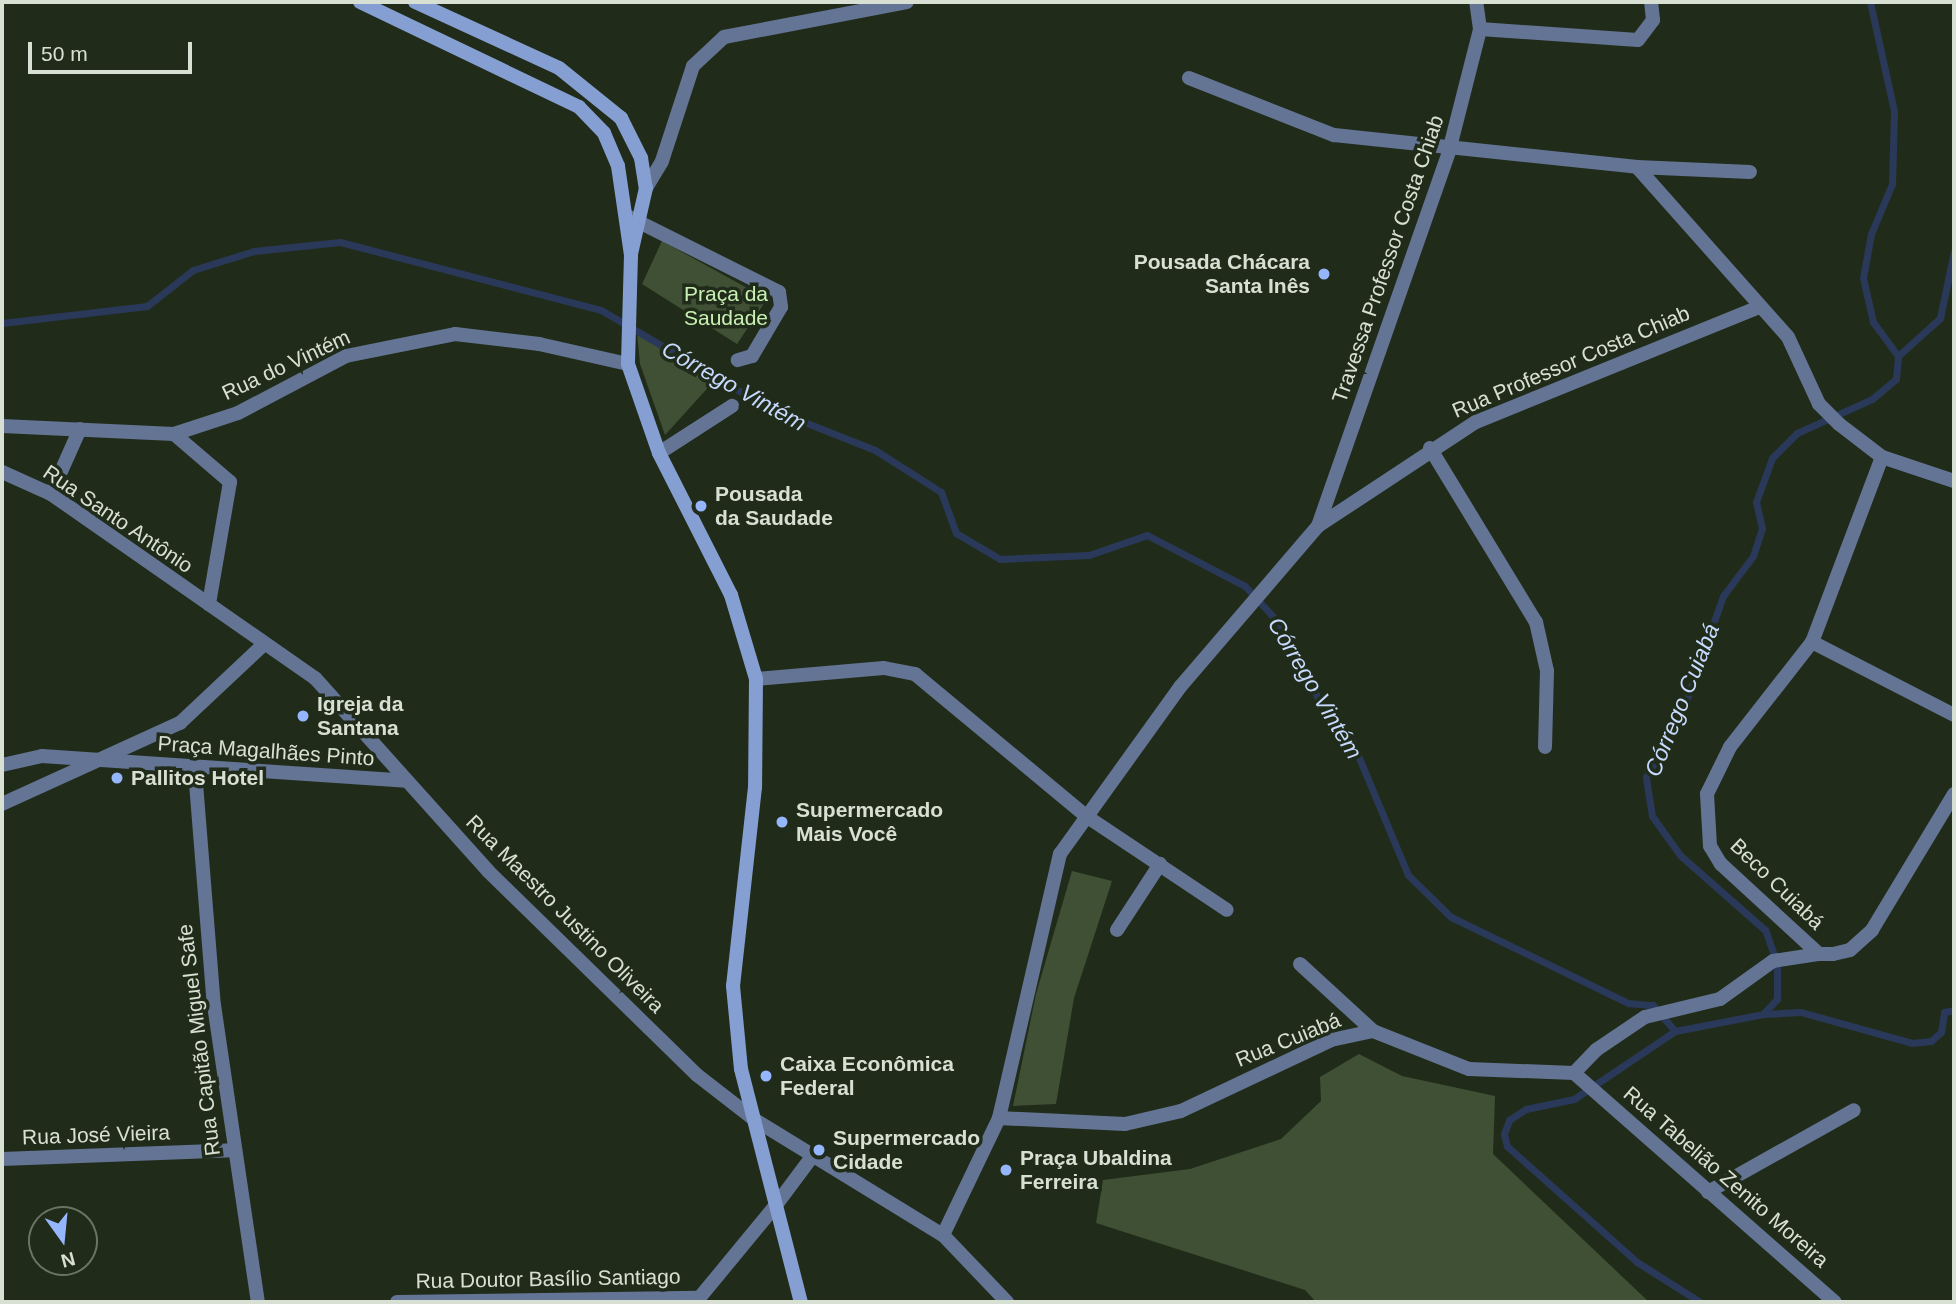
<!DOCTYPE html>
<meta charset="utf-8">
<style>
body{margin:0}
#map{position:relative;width:1956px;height:1304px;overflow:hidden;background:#202c19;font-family:Helvetica,sans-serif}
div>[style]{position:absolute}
.green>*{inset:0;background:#3f5035}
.stream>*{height:7px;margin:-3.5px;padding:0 3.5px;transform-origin:3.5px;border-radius:3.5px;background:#2a395a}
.minor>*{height:14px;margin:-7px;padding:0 7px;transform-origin:7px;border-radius:7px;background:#647495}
.tertiary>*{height:14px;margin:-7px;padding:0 7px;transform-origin:7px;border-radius:7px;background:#647495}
.secondary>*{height:14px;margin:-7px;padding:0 7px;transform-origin:7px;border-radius:7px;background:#869fd3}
.dots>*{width:19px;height:19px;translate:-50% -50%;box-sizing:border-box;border:4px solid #202c19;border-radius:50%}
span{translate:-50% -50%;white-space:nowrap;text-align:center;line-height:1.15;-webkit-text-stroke:7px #202c19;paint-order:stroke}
.street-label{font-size:21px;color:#d8e0d4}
.poi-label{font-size:21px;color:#d8e0d4;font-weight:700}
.right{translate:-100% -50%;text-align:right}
.left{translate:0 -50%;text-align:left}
.park-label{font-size:21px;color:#c9f0b3}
.water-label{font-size:23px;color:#c7d9fe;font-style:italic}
.frame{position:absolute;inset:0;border:4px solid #d8e0d4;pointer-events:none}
.north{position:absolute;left:28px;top:1206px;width:70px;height:70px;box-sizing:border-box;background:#202c19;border:2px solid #6a7464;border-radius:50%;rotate:165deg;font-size:19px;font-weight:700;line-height:28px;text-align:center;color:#d8e0d4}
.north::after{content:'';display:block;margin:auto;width:24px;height:32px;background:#95b6fd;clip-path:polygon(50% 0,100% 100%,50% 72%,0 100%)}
.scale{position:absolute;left:28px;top:42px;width:164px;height:32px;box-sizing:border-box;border:4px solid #d8e0d4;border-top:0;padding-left:9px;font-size:21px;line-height:24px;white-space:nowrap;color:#d8e0d4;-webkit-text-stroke:5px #202c19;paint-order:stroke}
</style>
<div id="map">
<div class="green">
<div style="clip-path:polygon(662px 241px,767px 299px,737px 344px,642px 284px)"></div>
<div style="clip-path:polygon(637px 333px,714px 381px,665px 435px,640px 364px)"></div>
<div style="clip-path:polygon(1072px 871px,1112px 881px,1074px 998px,1056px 1104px,1013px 1106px,1036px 994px)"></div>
<div style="clip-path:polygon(1359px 1054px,1402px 1076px,1495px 1096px,1493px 1154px,1649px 1302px,1316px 1302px,1305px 1290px,1096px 1223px,1103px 1180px,1190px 1169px,1281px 1139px,1321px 1101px,1320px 1077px)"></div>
</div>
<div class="stream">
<div style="left:2px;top:323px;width:146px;rotate:-6.7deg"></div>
<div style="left:147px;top:306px;width:58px;rotate:-38deg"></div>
<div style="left:193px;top:270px;width:64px;rotate:-17.3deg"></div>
<div style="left:254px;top:251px;width:86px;rotate:-6deg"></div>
<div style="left:340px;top:242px;width:270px;rotate:14.6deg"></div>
<div style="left:601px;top:310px;width:194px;rotate:30.3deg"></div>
<div style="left:769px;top:408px;width:114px;rotate:21.6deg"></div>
<div style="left:875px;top:450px;width:78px;rotate:32.5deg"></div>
<div style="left:941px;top:492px;width:44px;rotate:69.9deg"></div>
<div style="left:956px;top:533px;width:51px;rotate:30.6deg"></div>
<div style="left:1000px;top:559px;width:89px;rotate:-2.6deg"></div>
<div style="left:1089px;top:555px;width:61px;rotate:-19deg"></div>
<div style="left:1147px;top:535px;width:110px;rotate:27.5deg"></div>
<div style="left:1245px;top:586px;width:50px;rotate:47.4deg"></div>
<div style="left:1279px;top:623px;width:91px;rotate:62.6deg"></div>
<div style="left:1321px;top:704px;width:48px;rotate:50deg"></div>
<div style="left:1352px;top:741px;width:145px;rotate:67.3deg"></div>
<div style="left:1408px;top:875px;width:60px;rotate:44.3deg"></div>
<div style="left:1451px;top:917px;width:197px;rotate:25.9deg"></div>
<div style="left:1628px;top:1003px;width:25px;rotate:5deg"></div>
<div style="left:1653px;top:1005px;width:34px;rotate:50deg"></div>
<div style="left:1898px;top:356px;width:57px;rotate:-42.1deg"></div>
<div style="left:1940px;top:318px;width:68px;rotate:-78.2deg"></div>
<div style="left:1763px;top:1014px;width:38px;rotate:-3deg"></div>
<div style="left:1801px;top:1012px;width:115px;rotate:15.6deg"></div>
<div style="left:1912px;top:1043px;width:19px;rotate:-6deg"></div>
<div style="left:1931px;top:1041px;width:13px;rotate:-42deg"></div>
<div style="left:1941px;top:1032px;width:20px;rotate:-81deg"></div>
<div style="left:1944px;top:1012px;width:10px;rotate:-11deg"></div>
<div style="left:1700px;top:1302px;width:75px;rotate:-147.6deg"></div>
<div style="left:1637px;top:1262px;width:174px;rotate:-138.3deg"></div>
<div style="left:1507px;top:1146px;width:12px;rotate:-104deg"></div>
<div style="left:1504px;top:1134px;width:15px;rotate:-70deg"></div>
<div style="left:1509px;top:1120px;width:20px;rotate:-33deg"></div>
<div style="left:1526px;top:1109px;width:49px;rotate:-11.8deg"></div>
<div style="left:1574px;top:1099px;width:122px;rotate:-34deg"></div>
<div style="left:1675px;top:1031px;width:90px;rotate:-10.9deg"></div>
<div style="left:1763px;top:1014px;width:21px;rotate:-47deg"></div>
<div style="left:1777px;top:999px;width:35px;rotate:-90deg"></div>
<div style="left:1777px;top:964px;width:36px;rotate:-109deg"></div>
<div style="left:1765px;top:930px;width:113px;rotate:-138.6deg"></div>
<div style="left:1680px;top:855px;width:48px;rotate:-125.7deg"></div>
<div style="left:1652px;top:816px;width:39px;rotate:-99deg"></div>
<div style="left:1646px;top:777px;width:68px;rotate:-60deg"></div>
<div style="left:1680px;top:718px;width:129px;rotate:-70.6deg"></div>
<div style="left:1723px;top:596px;width:50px;rotate:-53.1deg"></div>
<div style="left:1753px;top:556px;width:29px;rotate:-72deg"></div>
<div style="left:1762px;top:528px;width:27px;rotate:-103deg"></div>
<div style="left:1756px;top:502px;width:47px;rotate:-70deg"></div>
<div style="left:1772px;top:458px;width:35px;rotate:-45deg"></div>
<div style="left:1797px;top:433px;width:82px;rotate:-24.4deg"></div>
<div style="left:1872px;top:399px;width:31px;rotate:-40deg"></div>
<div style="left:1896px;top:379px;width:23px;rotate:-85deg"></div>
<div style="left:1898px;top:356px;width:42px;rotate:-126.3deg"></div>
<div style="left:1873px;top:322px;width:45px;rotate:-102.8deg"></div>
<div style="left:1863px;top:278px;width:45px;rotate:-79.7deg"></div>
<div style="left:1871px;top:234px;width:54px;rotate:-67.2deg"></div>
<div style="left:1892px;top:184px;width:73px;rotate:-88.4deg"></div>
<div style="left:1894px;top:111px;width:112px;rotate:-102.4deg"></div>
</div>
<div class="minor">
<div style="left:1480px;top:29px;width:158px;rotate:4deg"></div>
<div style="left:1638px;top:40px;width:25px;rotate:-53deg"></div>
<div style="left:1653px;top:20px;width:18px;rotate:-96deg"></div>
<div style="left:1189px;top:78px;width:156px;rotate:21.5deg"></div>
<div style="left:1334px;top:135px;width:305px;rotate:6deg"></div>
<div style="left:1637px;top:167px;width:227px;rotate:48.4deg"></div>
<div style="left:1788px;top:337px;width:74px;rotate:65.2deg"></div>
<div style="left:1819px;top:404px;width:28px;rotate:45deg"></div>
<div style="left:1839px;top:424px;width:54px;rotate:37.5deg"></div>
<div style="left:1882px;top:457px;width:76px;rotate:18.4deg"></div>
<div style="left:1637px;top:167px;width:113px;rotate:2.5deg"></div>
<div style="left:646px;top:188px;width:31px;rotate:-59deg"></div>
<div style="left:662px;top:161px;width:100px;rotate:-71.9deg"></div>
<div style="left:693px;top:66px;width:42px;rotate:-43.1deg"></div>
<div style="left:724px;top:37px;width:186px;rotate:-10.8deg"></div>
<div style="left:627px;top:216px;width:170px;rotate:26.6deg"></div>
<div style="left:779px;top:292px;width:15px;rotate:82deg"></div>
<div style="left:781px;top:307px;width:57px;rotate:120.6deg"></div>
<div style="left:752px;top:356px;width:15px;rotate:164deg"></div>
<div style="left:2px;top:426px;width:172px;rotate:2.7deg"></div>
<div style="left:174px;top:434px;width:67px;rotate:-18.2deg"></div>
<div style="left:238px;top:413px;width:122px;rotate:-27.8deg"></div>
<div style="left:346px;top:356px;width:111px;rotate:-11.4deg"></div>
<div style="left:455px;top:334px;width:85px;rotate:6.8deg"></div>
<div style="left:539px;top:344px;width:91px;rotate:12.7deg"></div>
<div style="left:174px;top:434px;width:74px;rotate:40.6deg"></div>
<div style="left:230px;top:482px;width:124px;rotate:99.8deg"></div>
<div style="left:1430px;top:448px;width:204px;rotate:58.7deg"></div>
<div style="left:1536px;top:622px;width:50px;rotate:77.3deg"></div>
<div style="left:1547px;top:671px;width:76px;rotate:91.5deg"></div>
<div style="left:659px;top:453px;width:87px;rotate:-32.8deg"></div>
<div style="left:1882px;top:457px;width:198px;rotate:110.7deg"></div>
<div style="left:1812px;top:642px;width:133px;rotate:128deg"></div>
<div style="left:1730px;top:747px;width:52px;rotate:116.1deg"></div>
<div style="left:1707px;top:794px;width:52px;rotate:86.7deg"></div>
<div style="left:1710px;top:846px;width:21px;rotate:59deg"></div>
<div style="left:1721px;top:864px;width:133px;rotate:42.6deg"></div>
<div style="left:1819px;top:954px;width:14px"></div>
<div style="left:1833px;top:954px;width:17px;rotate:-13deg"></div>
<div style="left:1850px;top:950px;width:30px;rotate:-42deg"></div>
<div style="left:1872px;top:930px;width:159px;rotate:-58.9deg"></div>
<div style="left:2px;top:472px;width:54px;rotate:24.2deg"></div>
<div style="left:51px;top:494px;width:322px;rotate:34.9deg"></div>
<div style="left:315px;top:678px;width:259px;rotate:48.1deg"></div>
<div style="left:488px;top:871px;width:292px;rotate:44.3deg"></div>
<div style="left:697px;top:1075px;width:73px;rotate:37.8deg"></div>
<div style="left:51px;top:494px;width:71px;rotate:-66deg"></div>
<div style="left:1318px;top:526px;width:189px;rotate:-33.4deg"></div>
<div style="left:1476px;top:422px;width:305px;rotate:-22.1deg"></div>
<div style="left:1812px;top:642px;width:160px;rotate:27.2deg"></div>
<div style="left:756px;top:679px;width:128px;rotate:-4.9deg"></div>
<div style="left:884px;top:668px;width:32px;rotate:11deg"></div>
<div style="left:915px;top:674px;width:222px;rotate:39.7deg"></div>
<div style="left:1086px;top:816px;width:169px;rotate:33.7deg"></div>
<div style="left:2px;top:765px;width:41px;rotate:-12.7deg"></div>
<div style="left:42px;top:756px;width:365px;rotate:3.9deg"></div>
<div style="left:195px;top:771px;width:235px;rotate:85.4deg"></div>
<div style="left:214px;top:1005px;width:300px;rotate:81.6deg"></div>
<div style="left:2px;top:804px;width:196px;rotate:-24.5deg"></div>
<div style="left:180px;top:723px;width:115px;rotate:-43.2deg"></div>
<div style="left:1117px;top:930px;width:79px;rotate:-56.9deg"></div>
<div style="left:1300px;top:964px;width:99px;rotate:42.5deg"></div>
<div style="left:1574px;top:1073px;width:32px;rotate:-46deg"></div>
<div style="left:1596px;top:1050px;width:59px;rotate:-34deg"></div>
<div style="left:1645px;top:1017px;width:77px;rotate:-13.5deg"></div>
<div style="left:1720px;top:999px;width:65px;rotate:-35.6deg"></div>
<div style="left:1773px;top:961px;width:47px;rotate:-8.7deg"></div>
<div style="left:999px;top:1118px;width:126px;rotate:2.7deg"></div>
<div style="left:1125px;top:1124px;width:57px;rotate:-13.1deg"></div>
<div style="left:1181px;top:1111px;width:166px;rotate:-25.3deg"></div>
<div style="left:1331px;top:1040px;width:43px;rotate:-12.1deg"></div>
<div style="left:1373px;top:1031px;width:103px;rotate:21.6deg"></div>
<div style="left:1469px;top:1069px;width:105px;rotate:2.2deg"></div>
<div style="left:1574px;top:1073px;width:347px;rotate:41.3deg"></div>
<div style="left:2px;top:1159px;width:231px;rotate:-2.2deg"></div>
<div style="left:1708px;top:1192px;width:167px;rotate:-29.3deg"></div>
<div style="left:397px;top:1302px;width:303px;rotate:-0.8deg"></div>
<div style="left:696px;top:1302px;width:126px;rotate:-50.5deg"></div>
</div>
<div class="tertiary">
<div style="left:755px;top:1120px;width:220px;rotate:31.5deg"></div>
<div style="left:943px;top:1235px;width:93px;rotate:46.3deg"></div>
<div style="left:776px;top:1205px;width:59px;rotate:-53.3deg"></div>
<div style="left:943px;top:1235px;width:130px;rotate:-64.4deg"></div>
<div style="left:999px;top:1118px;width:271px;rotate:-77deg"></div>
<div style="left:1060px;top:854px;width:206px;rotate:-54.3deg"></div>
<div style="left:1180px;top:687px;width:212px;rotate:-49.4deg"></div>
<div style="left:1318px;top:526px;width:397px;rotate:-70.7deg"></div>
<div style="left:1449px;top:151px;width:126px;rotate:-75.7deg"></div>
<div style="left:1480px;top:29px;width:27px;rotate:-98deg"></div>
</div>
<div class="secondary">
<div style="left:360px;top:2px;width:243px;rotate:25.6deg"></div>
<div style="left:579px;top:107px;width:36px;rotate:46deg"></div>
<div style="left:604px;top:133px;width:36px;rotate:67deg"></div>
<div style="left:618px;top:166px;width:90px;rotate:81.7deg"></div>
<div style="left:631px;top:255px;width:109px;rotate:91.6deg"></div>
<div style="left:628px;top:364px;width:94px;rotate:70.8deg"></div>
<div style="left:659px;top:453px;width:159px;rotate:63.1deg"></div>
<div style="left:731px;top:595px;width:88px;rotate:73.4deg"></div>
<div style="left:756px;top:679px;width:108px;rotate:90.5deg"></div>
<div style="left:755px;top:787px;width:200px;rotate:96.3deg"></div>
<div style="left:733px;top:986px;width:83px;rotate:84.5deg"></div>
<div style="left:741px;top:1069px;width:241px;rotate:75.6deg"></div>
<div style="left:415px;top:2px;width:158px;rotate:24.6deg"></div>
<div style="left:559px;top:68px;width:80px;rotate:38.9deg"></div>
<div style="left:621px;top:118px;width:45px;rotate:63.4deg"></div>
<div style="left:641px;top:158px;width:30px;rotate:81deg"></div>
<div style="left:646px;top:188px;width:68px;rotate:102.8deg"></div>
</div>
<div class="dots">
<div style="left:1324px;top:274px;background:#95b6fd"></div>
<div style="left:701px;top:506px;background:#95b6fd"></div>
<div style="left:303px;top:716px;background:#95b6fd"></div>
<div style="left:117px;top:778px;background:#95b6fd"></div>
<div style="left:782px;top:822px;background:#95b6fd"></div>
<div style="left:766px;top:1076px;background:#95b6fd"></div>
<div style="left:819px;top:1150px;background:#95b6fd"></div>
<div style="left:1006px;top:1170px;background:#95b6fd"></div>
</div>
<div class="street-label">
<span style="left:1388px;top:259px;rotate:-71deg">Travessa Professor Costa Chiab</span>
<span style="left:1571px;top:362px;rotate:-23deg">Rua Professor Costa Chiab</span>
<span style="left:286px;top:365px;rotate:-25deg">Rua do Vintém</span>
<span style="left:118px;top:519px;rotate:34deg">Rua Santo Antônio</span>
<span style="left:266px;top:751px;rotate:4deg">Praça Magalhães Pinto</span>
<span style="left:1777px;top:884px;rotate:44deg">Beco Cuiabá</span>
<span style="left:565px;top:914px;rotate:45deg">Rua Maestro Justino Oliveira</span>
<span style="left:199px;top:1040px;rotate:-97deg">Rua Capitão Miguel Safe</span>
<span style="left:1288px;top:1040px;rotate:-22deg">Rua Cuiabá</span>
<span style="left:96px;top:1135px;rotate:-2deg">Rua José Vieira</span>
<span style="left:1726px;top:1177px;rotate:41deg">Rua Tabelião Zenito Moreira</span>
<span style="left:548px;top:1279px;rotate:-1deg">Rua Doutor Basílio Santiago</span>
</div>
<div class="poi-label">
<span class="right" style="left:1310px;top:274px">Pousada Chácara<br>Santa Inês</span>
<span class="left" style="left:715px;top:506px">Pousada<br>da Saudade</span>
<span class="left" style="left:317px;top:716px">Igreja da<br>Santana</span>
<span class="left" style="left:131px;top:778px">Pallitos Hotel</span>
<span class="left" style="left:796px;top:822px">Supermercado<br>Mais Você</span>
<span class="left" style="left:780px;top:1076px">Caixa Econômica<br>Federal</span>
<span class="left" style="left:833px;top:1150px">Supermercado<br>Cidade</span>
<span class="left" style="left:1020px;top:1170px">Praça Ubaldina<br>Ferreira</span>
</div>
<div class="park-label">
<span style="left:726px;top:306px">Praça da<br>Saudade</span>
</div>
<div class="water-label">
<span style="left:734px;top:386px;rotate:29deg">Córrego Vintém</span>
<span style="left:1315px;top:688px;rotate:59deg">Córrego Vintém</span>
<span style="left:1682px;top:700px;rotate:-68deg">Córrego Cuiabá</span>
</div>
<div class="frame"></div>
<div class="north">N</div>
<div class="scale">50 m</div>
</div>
